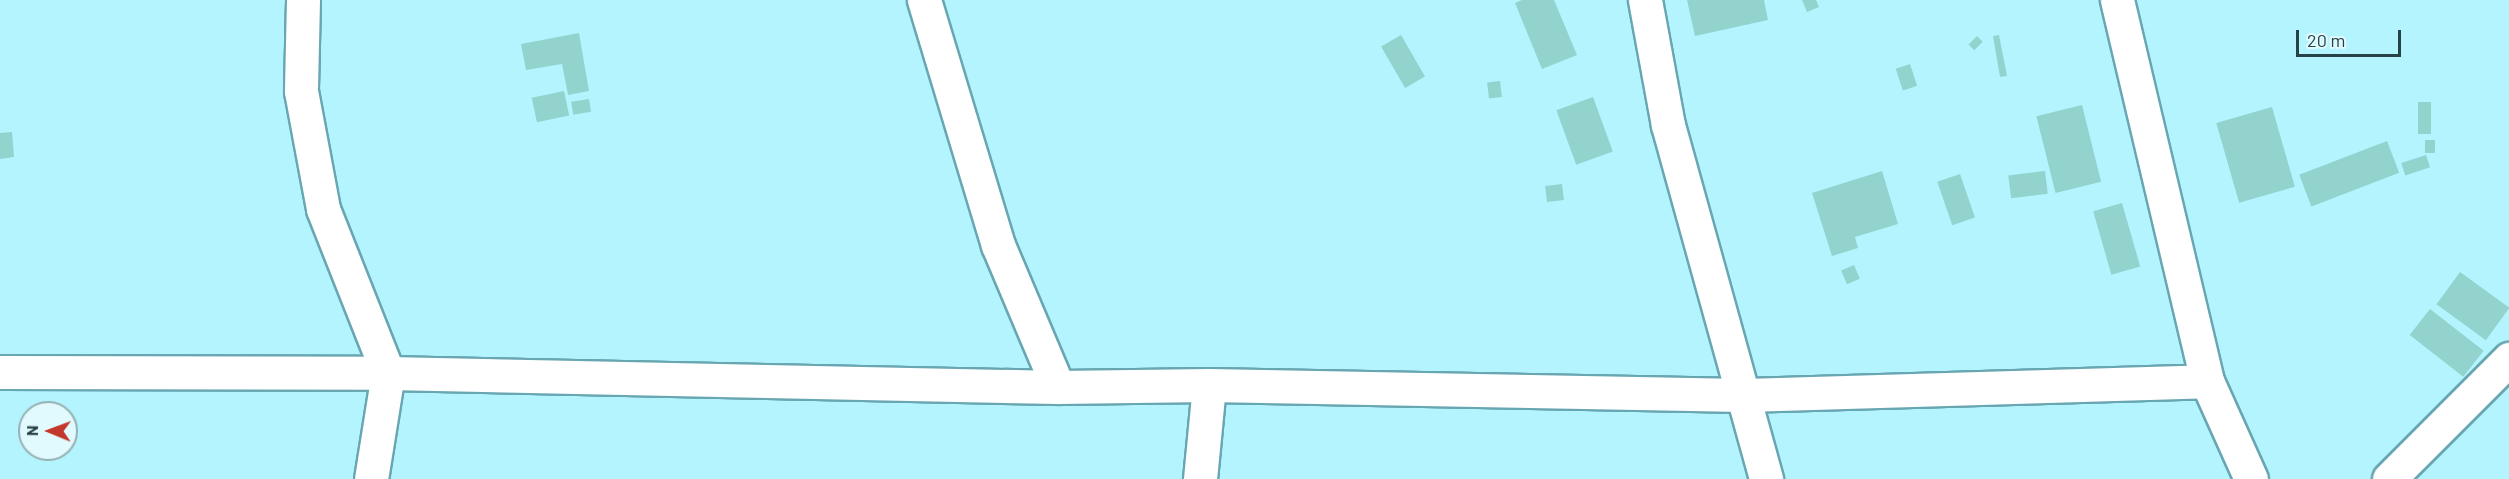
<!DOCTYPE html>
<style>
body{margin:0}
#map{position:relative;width:2509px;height:479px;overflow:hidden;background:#b4f4ff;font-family:Barlow,sans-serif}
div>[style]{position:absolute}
.building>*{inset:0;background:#92d3cd;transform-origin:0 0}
.roads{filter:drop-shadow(2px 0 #68a6b1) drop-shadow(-2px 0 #68a6b1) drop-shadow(0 2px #68a6b1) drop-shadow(0 -2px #68a6b1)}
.street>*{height:33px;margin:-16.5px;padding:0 16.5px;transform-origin:16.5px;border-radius:16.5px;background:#fff}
span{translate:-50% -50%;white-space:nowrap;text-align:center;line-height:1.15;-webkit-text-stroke:6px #e1fafe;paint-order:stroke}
.north{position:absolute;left:18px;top:401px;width:60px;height:60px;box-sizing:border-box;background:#e1fafe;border:2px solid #97b0b4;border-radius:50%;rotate:271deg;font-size:16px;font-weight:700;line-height:24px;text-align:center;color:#274246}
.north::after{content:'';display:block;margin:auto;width:21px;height:27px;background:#c4372b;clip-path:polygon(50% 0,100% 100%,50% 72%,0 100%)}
.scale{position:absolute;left:2296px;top:30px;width:105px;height:27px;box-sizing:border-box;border:3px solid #274246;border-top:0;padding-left:8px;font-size:18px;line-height:21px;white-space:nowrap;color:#274246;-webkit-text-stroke:4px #e1fafe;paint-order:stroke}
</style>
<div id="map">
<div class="building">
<div style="clip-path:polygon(1522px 0,1554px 0,1577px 55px,1542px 69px,1515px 3px)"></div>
<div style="clip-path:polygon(1687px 0,1764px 0,1768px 20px,1695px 36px)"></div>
<div style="clip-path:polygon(1802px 0,1816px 0,1819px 7px,1807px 12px)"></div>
<div style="clip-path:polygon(579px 33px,589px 91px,568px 95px,562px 64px,526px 70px,521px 44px)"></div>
<div style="left:1401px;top:35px;width:48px;height:23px;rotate:60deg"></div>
<div style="clip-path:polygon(1999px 35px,2007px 76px,2000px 77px,1993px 36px)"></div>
<div style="left:1977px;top:36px;width:8px;height:12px;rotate:45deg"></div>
<div style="left:1910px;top:64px;width:23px;height:15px;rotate:72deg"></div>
<div style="left:1500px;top:81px;width:16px;height:13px;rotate:83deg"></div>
<div style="left:564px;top:91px;width:25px;height:33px;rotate:78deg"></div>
<div style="left:1593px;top:97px;width:58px;height:39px;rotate:70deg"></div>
<div style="left:589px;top:99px;width:13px;height:18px;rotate:81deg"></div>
<div style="left:2418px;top:102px;width:13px;height:32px"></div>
<div style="left:2082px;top:105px;width:79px;height:47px;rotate:76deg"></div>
<div style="left:2272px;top:107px;width:83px;height:58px;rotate:74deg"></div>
<div style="clip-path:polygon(12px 132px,14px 157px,0 159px,0 133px)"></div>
<div style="left:2425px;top:140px;width:10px;height:13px"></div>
<div style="left:2387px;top:141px;width:34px;height:94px;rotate:69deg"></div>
<div style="left:2426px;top:155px;width:13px;height:26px;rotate:72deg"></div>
<div style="clip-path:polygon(1882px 171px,1898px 224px,1855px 237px,1858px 248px,1832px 256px,1812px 193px)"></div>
<div style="left:2045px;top:171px;width:23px;height:37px;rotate:83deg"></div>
<div style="left:1960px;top:174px;width:46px;height:24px;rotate:71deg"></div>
<div style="left:1562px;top:184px;width:16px;height:17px;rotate:83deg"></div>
<div style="left:2122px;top:203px;width:66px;height:30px;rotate:74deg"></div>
<div style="left:1854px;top:265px;width:15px;height:14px;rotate:67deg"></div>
<div style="left:2460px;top:272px;width:61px;height:40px;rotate:36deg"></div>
<div style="left:2430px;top:309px;width:68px;height:33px;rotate:38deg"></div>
</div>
<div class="roads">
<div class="street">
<div style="left:303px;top:0;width:91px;rotate:91.3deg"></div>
<div style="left:301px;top:91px;width:120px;rotate:79.4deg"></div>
<div style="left:323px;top:209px;width:176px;rotate:68.4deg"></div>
<div style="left:388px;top:373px;width:107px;rotate:99.1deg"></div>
<div style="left:924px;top:0;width:256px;rotate:73.2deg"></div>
<div style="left:998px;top:245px;width:154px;rotate:67.1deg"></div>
<div style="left:1645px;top:0;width:127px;rotate:79.6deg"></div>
<div style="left:1668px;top:125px;width:367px;rotate:74.5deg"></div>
<div style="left:2117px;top:0;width:391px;rotate:76.7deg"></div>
<div style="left:2207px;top:381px;width:107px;rotate:65.8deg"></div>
<div style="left:0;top:372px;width:388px;rotate:0.1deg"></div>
<div style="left:388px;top:373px;width:670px;rotate:1.2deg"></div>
<div style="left:1058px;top:387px;width:151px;rotate:-0.8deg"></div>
<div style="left:1209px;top:385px;width:536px;rotate:1.07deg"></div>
<div style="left:1745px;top:395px;width:462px;rotate:-1.7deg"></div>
<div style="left:1200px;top:479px;width:94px;rotate:-84.5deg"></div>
<div style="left:2389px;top:479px;width:170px;rotate:-45deg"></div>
</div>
</div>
<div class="north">N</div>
<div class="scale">20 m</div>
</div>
